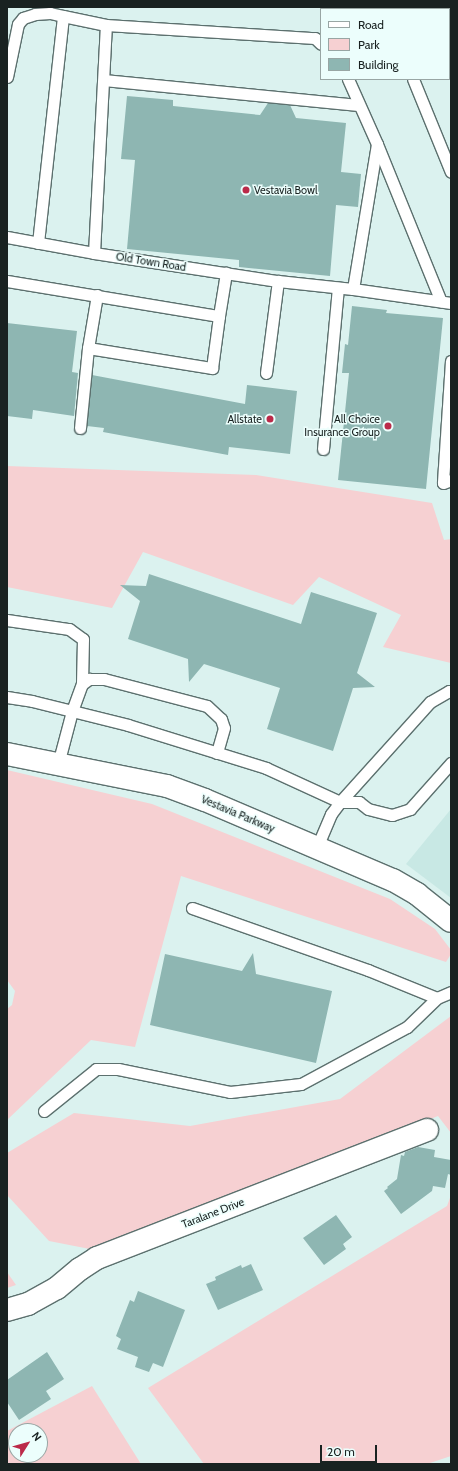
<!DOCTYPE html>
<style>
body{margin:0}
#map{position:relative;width:458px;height:1471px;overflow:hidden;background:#dbf2ef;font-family:Cabin,sans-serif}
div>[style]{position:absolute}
.built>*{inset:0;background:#c8e8e4}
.green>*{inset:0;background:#f6d0d2}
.building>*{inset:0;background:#8eb6b2}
.roads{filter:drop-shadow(1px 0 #5c706e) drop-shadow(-1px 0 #5c706e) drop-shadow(0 1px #5c706e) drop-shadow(0 -1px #5c706e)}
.service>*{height:11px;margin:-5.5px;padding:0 5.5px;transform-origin:5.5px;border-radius:5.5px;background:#fff}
.minor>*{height:22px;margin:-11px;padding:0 11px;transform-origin:11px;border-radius:11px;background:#fff}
.dots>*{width:11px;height:11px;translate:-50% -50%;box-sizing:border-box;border:2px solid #ecfefc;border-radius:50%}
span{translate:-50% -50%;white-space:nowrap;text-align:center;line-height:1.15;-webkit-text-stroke:3px #ecfefc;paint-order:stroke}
.poi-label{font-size:11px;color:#192221}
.left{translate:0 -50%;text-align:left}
.right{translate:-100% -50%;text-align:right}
.street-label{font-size:11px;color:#192221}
.frame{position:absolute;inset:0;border:8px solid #192221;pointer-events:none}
.legend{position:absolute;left:320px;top:8px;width:130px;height:72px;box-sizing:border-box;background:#ecfefc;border:1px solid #98a6a4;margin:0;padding:5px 7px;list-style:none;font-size:12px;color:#192221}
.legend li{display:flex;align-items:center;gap:8px;height:20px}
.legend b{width:20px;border:1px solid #98a6a4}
.north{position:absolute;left:8px;top:1423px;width:40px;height:40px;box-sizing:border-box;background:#ecfefc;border:1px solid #98a6a4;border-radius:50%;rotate:53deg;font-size:11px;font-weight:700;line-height:16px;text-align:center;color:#192221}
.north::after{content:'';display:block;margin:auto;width:14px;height:18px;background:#bb2a49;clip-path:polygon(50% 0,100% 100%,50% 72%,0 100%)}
.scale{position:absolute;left:320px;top:1445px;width:57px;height:18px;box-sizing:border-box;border:2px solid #192221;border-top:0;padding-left:5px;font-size:12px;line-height:14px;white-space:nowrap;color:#192221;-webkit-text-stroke:3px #ecfefc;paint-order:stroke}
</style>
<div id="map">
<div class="built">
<div style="clip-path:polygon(451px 809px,451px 898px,406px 864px)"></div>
</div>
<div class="green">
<div style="clip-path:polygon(7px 466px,256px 475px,432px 503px,444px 540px,451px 539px,451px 663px,383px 647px,401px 615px,319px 577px,293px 605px,143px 552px,112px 608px,7px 587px)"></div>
<div style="clip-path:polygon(7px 770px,152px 804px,390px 899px,435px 929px,451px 950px,451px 954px,446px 962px,181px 876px,135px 1047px,91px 1040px,7px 1120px,7px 1009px,12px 1005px,15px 991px,7px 980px)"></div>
<div style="clip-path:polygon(451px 1016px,451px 1133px,438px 1116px,100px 1251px,49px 1241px,7px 1195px,7px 1153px,74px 1113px,190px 1126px,340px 1099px)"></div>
<div style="clip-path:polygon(451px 1195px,451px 1456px,427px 1464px,204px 1464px,148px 1388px,447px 1206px)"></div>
<div style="clip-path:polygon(7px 1272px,16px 1285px,7px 1288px)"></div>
<div style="clip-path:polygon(evenodd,92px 1386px,141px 1464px,7px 1464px,7px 1431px,92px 1386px,16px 1431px,40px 1431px,40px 1455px,16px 1455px,16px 1431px)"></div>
</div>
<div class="building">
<div style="clip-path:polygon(127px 96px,173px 100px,173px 106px,260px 115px,268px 103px,290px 105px,296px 118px,346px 123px,341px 172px,361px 174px,358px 207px,336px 205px,330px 276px,239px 267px,239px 260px,127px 249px,135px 160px,121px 159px)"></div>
<div style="clip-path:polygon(352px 306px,387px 310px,386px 313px,443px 318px,426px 489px,338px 480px,349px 373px,342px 373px,345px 344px,348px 345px)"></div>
<div style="clip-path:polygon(7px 323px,77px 331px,72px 372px,78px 373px,74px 416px,33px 410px,32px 419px,7px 416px)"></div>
<div style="clip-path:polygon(92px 375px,245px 404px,247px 385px,297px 391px,290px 454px,229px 447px,228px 455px,103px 432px,104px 428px,87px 426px)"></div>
<div style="clip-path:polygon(149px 574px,301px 624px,311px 592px,377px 613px,357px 673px,375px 687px,353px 688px,333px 751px,267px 729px,280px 688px,204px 664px,189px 682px,188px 659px,128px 639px,140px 601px,120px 585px,146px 586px)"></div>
<div style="clip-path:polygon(253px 953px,256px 974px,332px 991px,316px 1063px,150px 1025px,165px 954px,242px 971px)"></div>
<div style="clip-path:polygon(418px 1147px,435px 1150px,434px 1157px,451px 1160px,451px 1175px,448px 1174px,445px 1188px,433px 1186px,432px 1191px,401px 1214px,384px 1191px,388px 1188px,387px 1187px,397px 1179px,401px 1155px,404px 1156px,405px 1152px)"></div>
<div style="clip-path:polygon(336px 1215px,352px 1237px,343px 1244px,346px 1249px,324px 1265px,303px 1238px)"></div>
<div style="clip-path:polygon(251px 1264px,263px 1290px,218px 1310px,206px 1284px,216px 1280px,215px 1277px,241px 1265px,242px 1268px)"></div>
<div style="clip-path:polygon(138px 1291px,185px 1310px,163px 1367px,153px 1363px,149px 1372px,135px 1367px,138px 1357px,117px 1349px,121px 1339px,116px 1336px,130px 1300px,134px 1302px)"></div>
<div style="clip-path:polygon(47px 1352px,64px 1379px,46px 1391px,51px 1399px,19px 1420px,7px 1402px,7px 1380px)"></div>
</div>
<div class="roads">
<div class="service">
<div style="left:388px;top:7px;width:2px;rotate:90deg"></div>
<div style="left:449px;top:45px;width:2px;rotate:27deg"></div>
<div style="left:7px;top:77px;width:54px;rotate:-78.3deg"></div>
<div style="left:18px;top:24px;width:8px;rotate:-50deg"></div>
<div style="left:23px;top:18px;width:13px;rotate:-18deg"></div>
<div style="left:35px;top:14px;width:15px;rotate:-4deg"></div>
<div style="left:50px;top:13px;width:13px;rotate:13deg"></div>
<div style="left:348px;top:79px;width:71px;rotate:66deg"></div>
<div style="left:413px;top:79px;width:100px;rotate:67.8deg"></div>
<div style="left:104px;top:80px;width:255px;rotate:5.6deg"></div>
<div style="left:7px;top:237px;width:88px;rotate:10.4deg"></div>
<div style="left:94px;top:253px;width:186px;rotate:8.7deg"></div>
<div style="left:278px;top:281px;width:75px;rotate:6.1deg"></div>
<div style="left:353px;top:289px;width:99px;rotate:8.1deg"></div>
<div style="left:38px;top:243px;width:228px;rotate:-83.7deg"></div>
<div style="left:63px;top:16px;width:44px;rotate:11.8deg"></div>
<div style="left:94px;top:253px;width:228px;rotate:-87deg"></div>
<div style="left:106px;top:25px;width:209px;rotate:3.6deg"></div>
<div style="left:315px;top:38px;width:8px;rotate:45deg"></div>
<div style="left:7px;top:281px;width:215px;rotate:9.4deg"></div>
<div style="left:219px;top:316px;width:44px;rotate:-80.8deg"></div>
<div style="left:353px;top:289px;width:147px;rotate:-80.6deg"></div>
<div style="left:377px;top:144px;width:170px;rotate:67.9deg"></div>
<div style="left:97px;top:295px;width:54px;rotate:99.6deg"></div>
<div style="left:88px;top:348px;width:126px;rotate:9.2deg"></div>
<div style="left:212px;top:368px;width:52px;rotate:-82.3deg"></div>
<div style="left:451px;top:361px;width:122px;rotate:93.8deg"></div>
<div style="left:443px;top:483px;width:9px;rotate:-21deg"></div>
<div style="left:266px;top:373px;width:93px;rotate:-82.6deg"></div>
<div style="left:80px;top:428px;width:80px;rotate:-84.3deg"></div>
<div style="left:323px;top:449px;width:162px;rotate:-84.7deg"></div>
<div style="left:7px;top:620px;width:63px;rotate:8.3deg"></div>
<div style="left:69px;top:629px;width:17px;rotate:36deg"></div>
<div style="left:83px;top:639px;width:45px;rotate:91.3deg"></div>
<div style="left:7px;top:697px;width:25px;rotate:9deg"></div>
<div style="left:32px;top:701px;width:99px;rotate:14deg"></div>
<div style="left:128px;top:725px;width:145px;rotate:17.3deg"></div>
<div style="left:266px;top:768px;width:81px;rotate:24.7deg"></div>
<div style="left:340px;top:802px;width:19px"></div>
<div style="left:359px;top:802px;width:11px;rotate:38deg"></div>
<div style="left:368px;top:809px;width:25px;rotate:14deg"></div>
<div style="left:392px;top:815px;width:19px;rotate:-18deg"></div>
<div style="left:410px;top:809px;width:62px;rotate:-48.3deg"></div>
<div style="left:58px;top:764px;width:55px;rotate:-75.2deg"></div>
<div style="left:72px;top:711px;width:29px;rotate:-70deg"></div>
<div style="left:82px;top:684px;width:9px;rotate:-36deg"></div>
<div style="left:89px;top:679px;width:15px"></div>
<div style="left:104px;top:679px;width:106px;rotate:14.7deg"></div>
<div style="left:207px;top:706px;width:19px;rotate:43deg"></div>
<div style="left:221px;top:719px;width:9px;rotate:72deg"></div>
<div style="left:224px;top:728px;width:26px;rotate:106deg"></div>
<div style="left:317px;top:847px;width:36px;rotate:-67deg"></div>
<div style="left:331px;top:814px;width:15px;rotate:-53deg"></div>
<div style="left:340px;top:802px;width:135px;rotate:-48deg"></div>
<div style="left:430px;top:702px;width:22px;rotate:-30deg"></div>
<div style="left:449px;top:691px;width:2px;rotate:27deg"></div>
<div style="left:192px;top:908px;width:187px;rotate:19.4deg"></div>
<div style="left:368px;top:970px;width:74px;rotate:22.1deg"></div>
<div style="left:437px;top:998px;width:15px;rotate:-23deg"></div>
<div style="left:44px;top:1111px;width:67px;rotate:-38.9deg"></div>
<div style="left:96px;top:1069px;width:22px"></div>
<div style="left:118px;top:1069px;width:114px;rotate:11.6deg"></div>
<div style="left:230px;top:1092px;width:71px;rotate:-6.4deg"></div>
<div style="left:301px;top:1084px;width:120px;rotate:-28.3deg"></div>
<div style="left:407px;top:1027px;width:42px;rotate:-44deg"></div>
</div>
<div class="minor">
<div style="left:7px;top:754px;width:163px;rotate:11.3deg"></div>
<div style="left:167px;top:786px;width:40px;rotate:20.2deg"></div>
<div style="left:205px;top:800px;width:204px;rotate:23.1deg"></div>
<div style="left:393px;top:880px;width:28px;rotate:30deg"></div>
<div style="left:417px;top:894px;width:43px;rotate:38.5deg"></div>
<div style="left:7px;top:1310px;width:22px;rotate:-16deg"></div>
<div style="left:28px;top:1304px;width:33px;rotate:-29deg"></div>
<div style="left:57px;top:1288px;width:30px;rotate:-40deg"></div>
<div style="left:80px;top:1269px;width:20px;rotate:-33deg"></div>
<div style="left:97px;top:1258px;width:354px;rotate:-21.2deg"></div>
</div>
</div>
<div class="dots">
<div style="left:246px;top:190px;background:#bb2a49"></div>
<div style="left:270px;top:419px;background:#bb2a49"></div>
<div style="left:388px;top:426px;background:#bb2a49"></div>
</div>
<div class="poi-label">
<span class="left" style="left:254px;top:190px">Vestavia Bowl</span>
<span class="right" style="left:262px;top:419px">Allstate</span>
<span class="right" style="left:380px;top:426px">All Choice<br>Insurance Group</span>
</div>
<div class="street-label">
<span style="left:151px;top:262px;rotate:9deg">Old Town Road</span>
<span style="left:238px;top:814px;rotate:23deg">Vestavia Parkway</span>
<span style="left:213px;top:1213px;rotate:-21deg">Taralane Drive</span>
</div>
<div class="frame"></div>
<ul class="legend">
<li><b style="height:5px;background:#fff"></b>Road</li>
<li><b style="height:11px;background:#f6d0d2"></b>Park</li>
<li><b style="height:11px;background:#8eb6b2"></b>Building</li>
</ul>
<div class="north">N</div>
<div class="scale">20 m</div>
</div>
